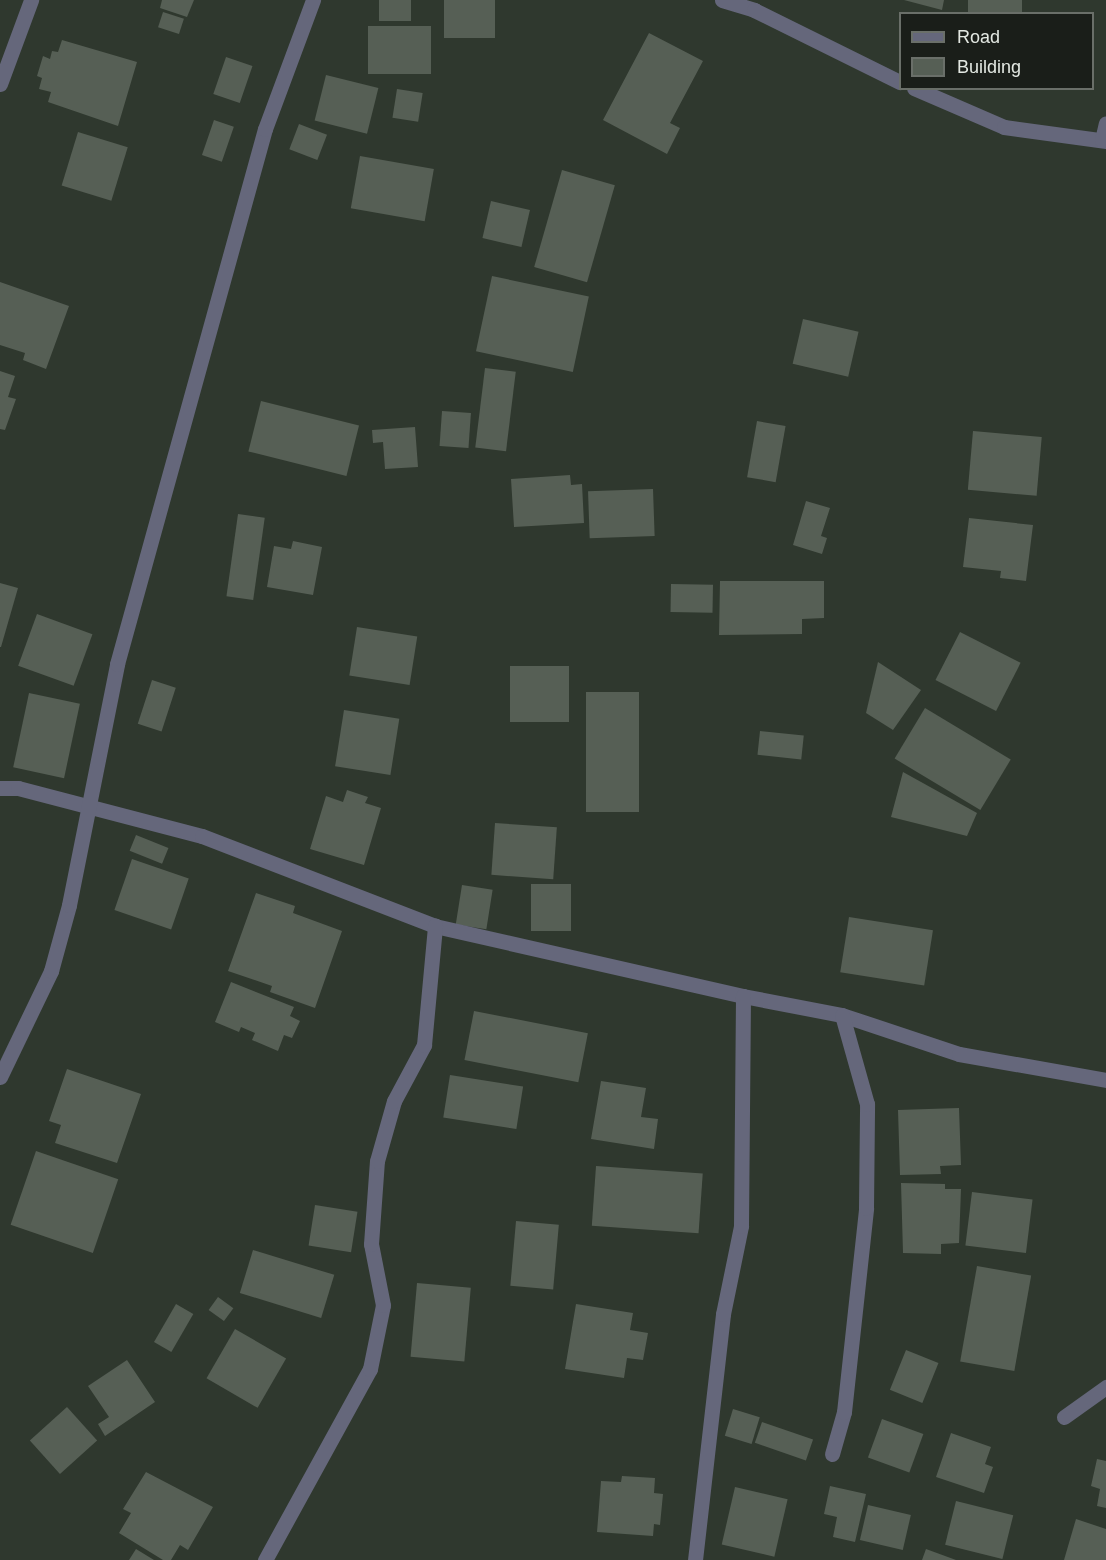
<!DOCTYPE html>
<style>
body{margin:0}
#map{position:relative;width:1106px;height:1560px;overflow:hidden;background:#2f382e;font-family:Helvetica,sans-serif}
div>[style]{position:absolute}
.building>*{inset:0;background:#565f55;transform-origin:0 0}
.street>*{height:15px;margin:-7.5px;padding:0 7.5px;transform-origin:7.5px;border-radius:7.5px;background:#65677b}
span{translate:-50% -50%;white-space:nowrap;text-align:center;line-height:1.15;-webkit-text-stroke:5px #1a1e19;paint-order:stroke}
.legend{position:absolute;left:899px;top:12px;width:195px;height:78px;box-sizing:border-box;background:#1a1e19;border:2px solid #6a6f69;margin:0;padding:8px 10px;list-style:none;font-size:18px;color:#e3e8e2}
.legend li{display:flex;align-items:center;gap:12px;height:30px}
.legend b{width:30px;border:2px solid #6a6f69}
</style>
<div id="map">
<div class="building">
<div style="clip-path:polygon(162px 0,194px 0,187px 17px,160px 8px)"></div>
<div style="left:379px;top:0;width:32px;height:21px"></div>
<div style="left:444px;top:0;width:51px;height:38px"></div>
<div style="clip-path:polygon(904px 0,944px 0,942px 10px)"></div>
<div style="left:968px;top:0;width:54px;height:14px"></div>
<div style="left:163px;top:12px;width:22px;height:16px;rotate:18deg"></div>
<div style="left:431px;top:26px;width:48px;height:63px;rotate:90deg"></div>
<div style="clip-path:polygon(649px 33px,703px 61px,670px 123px,680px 128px,667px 154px,603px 120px)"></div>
<div style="clip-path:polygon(62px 40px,137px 62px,118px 126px,48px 102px,51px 92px,39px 89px,42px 78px,37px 76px,43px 56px,50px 59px,52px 51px,58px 52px)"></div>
<div style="left:226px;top:57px;width:28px;height:39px;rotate:19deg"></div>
<div style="left:326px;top:75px;width:54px;height:47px;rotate:14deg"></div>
<div style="left:397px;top:89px;width:26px;height:29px;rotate:9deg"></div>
<div style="left:214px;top:120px;width:21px;height:37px;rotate:19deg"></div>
<div style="left:299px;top:124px;width:30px;height:27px;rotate:21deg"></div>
<div style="left:78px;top:132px;width:52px;height:56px;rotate:17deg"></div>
<div style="left:360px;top:156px;width:75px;height:53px;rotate:10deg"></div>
<div style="left:562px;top:170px;width:55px;height:101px;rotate:16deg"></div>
<div style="left:491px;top:201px;width:40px;height:38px;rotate:13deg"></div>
<div style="left:492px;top:276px;width:99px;height:77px;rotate:12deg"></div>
<div style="clip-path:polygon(0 282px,69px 306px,46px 369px,23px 360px,25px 353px,0 345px)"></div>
<div style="left:803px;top:319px;width:57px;height:46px;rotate:13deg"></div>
<div style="left:485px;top:368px;width:31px;height:80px;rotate:7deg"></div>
<div style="clip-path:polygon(0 371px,15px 376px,8px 397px,16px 399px,5px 430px,0 429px)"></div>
<div style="left:261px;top:401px;width:101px;height:52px;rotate:14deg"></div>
<div style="left:442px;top:411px;width:29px;height:35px;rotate:4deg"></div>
<div style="left:757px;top:421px;width:29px;height:57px;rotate:10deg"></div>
<div style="clip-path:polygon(415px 427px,418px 467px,385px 469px,383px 442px,373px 443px,372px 430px)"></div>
<div style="left:973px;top:431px;width:69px;height:59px;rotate:5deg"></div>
<div style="clip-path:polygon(570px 475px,571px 485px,582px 484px,584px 523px,514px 527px,511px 479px)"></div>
<div style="left:653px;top:489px;width:47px;height:65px;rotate:88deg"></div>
<div style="clip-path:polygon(806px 501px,830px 508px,821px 536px,827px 538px,822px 554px,793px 545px)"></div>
<div style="left:238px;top:514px;width:27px;height:83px;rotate:8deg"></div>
<div style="clip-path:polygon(969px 518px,1033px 525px,1026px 581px,1000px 578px,1001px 571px,963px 567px)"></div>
<div style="clip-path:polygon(293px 541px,322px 547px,313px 595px,267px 587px,274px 546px,291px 549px)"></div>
<div style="clip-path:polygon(720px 581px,824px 581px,824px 618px,802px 619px,802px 634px,719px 635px)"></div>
<div style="clip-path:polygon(0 583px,18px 588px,1px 647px,0 647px)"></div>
<div style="left:671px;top:584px;width:42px;height:28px;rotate:1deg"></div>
<div style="left:37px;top:614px;width:59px;height:55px;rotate:20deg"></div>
<div style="left:357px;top:627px;width:61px;height:49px;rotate:9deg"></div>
<div style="left:960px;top:632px;width:68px;height:54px;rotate:27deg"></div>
<div style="clip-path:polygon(878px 662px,921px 690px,893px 730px,866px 713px)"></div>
<div style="left:510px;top:666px;width:59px;height:56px"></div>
<div style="left:152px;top:680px;width:25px;height:46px;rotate:18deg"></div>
<div style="left:586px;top:692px;width:53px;height:120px"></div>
<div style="left:29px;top:693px;width:52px;height:76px;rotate:12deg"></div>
<div style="left:925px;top:708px;width:100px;height:59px;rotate:31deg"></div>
<div style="left:344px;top:710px;width:56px;height:57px;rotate:9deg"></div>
<div style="left:760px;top:731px;width:44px;height:24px;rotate:6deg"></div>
<div style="clip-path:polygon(903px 772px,977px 813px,967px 836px,891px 817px)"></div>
<div style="clip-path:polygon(347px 790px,368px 797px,365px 803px,381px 808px,364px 865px,310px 849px,326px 796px,343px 802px)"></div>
<div style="left:495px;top:823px;width:62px;height:52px;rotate:4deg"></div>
<div style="left:136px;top:835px;width:35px;height:17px;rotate:22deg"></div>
<div style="left:132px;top:859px;width:60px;height:54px;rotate:19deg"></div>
<div style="left:571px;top:884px;width:47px;height:40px;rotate:90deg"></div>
<div style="left:462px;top:885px;width:31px;height:40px;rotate:9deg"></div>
<div style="clip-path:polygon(256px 893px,295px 906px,293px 913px,342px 931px,315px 1008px,270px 992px,272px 986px,228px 971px)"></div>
<div style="left:849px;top:917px;width:85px;height:56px;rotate:9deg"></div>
<div style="clip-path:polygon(231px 982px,294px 1007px,290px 1016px,300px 1021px,292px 1038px,284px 1035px,278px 1051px,252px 1040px,255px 1033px,241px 1027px,239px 1032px,215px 1022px)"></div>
<div style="left:474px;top:1011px;width:116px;height:50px;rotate:11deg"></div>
<div style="clip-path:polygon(67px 1069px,141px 1094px,117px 1163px,55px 1143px,61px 1125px,49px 1121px)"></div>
<div style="left:450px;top:1075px;width:74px;height:43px;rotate:9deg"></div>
<div style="clip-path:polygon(601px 1081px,646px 1088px,641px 1117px,658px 1119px,654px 1149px,591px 1139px)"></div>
<div style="clip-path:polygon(959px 1108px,961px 1165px,940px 1166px,941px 1174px,900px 1175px,898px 1110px)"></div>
<div style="left:36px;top:1151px;width:87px;height:78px;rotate:19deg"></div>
<div style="left:596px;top:1166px;width:107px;height:60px;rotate:4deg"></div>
<div style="clip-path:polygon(901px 1183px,945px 1184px,945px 1189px,961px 1189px,959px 1243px,941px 1244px,941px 1254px,903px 1253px)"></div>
<div style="left:972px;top:1192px;width:61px;height:54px;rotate:7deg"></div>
<div style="left:315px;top:1205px;width:43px;height:41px;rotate:9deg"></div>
<div style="left:516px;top:1221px;width:43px;height:65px;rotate:5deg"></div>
<div style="left:253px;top:1250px;width:85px;height:45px;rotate:17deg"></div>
<div style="left:977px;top:1266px;width:55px;height:97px;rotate:10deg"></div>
<div style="left:417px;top:1283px;width:54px;height:74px;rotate:5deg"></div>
<div style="left:218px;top:1297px;width:19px;height:16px;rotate:36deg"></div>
<div style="left:176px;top:1304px;width:20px;height:44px;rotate:30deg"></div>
<div style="clip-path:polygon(576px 1304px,633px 1313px,630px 1330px,648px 1333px,643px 1360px,627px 1358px,624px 1378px,565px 1369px)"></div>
<div style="left:235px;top:1329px;width:59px;height:57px;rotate:30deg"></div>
<div style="left:906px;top:1350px;width:35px;height:43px;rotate:22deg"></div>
<div style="clip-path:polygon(127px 1360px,155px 1402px,105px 1436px,98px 1424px,109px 1417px,88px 1386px)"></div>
<div style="left:67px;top:1407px;width:45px;height:50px;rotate:48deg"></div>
<div style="left:733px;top:1409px;width:28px;height:28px;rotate:17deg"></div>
<div style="left:882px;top:1419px;width:44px;height:41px;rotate:20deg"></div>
<div style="left:762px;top:1422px;width:54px;height:22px;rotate:19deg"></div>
<div style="clip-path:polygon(951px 1433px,991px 1447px,985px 1464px,993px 1467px,984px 1493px,936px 1477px)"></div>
<div style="clip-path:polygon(1097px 1459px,1106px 1461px,1106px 1508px,1097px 1506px,1100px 1489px,1091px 1486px)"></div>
<div style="clip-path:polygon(146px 1472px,213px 1507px,188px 1550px,180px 1545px,171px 1560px,163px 1560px,119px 1533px,131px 1513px,123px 1509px)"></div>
<div style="clip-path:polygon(622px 1476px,655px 1478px,654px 1493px,663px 1494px,660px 1525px,654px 1524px,653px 1536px,597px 1532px,601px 1481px,621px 1482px)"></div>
<div style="clip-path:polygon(830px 1486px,866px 1494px,855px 1542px,833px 1537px,837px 1517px,824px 1514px)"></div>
<div style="left:735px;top:1487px;width:54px;height:59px;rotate:13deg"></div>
<div style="left:956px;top:1501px;width:59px;height:45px;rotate:14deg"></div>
<div style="left:868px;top:1505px;width:44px;height:36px;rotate:13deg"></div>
<div style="clip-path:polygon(1076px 1519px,1106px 1529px,1106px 1560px,1064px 1560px)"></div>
<div style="clip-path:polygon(136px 1549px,154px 1560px,129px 1560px)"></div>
<div style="clip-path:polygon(926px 1549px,956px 1560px,922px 1560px)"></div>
</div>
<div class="street">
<div style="left:722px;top:0;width:34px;rotate:17deg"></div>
<div style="left:754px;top:10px;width:163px;rotate:26.3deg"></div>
<div style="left:0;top:84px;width:90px;rotate:-69.7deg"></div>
<div style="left:914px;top:88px;width:98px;rotate:23.4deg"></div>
<div style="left:1004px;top:127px;width:103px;rotate:7.8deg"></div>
<div style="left:1102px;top:140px;width:17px;rotate:-77deg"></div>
<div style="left:0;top:788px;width:18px"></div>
<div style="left:18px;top:788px;width:190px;rotate:14.6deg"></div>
<div style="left:202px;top:836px;width:250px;rotate:21.1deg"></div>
<div style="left:435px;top:926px;width:316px;rotate:12.8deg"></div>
<div style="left:743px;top:996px;width:101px;rotate:10.9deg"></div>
<div style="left:842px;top:1015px;width:123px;rotate:18.4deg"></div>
<div style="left:959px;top:1054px;width:149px;rotate:10deg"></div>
<div style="left:0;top:1077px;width:118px;rotate:-64.3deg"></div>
<div style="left:51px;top:971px;width:68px;rotate:-74.7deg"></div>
<div style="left:69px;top:905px;width:246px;rotate:-78.7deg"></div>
<div style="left:117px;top:664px;width:555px;rotate:-74.54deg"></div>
<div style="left:265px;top:129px;width:138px;rotate:-69.6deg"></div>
<div style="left:1064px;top:1417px;width:52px;rotate:-35.5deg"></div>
<div style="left:832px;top:1454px;width:44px;rotate:-74.1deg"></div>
<div style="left:844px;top:1412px;width:205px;rotate:-83.8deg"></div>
<div style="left:866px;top:1208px;width:104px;rotate:-89.4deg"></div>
<div style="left:867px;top:1104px;width:92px;rotate:-105.7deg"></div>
<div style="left:265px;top:1560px;width:218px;rotate:-61.2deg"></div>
<div style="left:370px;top:1369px;width:65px;rotate:-78.5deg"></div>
<div style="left:383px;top:1305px;width:62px;rotate:-101.1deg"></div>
<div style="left:371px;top:1244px;width:83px;rotate:-85.9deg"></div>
<div style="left:377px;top:1161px;width:62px;rotate:-74.2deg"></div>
<div style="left:394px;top:1101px;width:64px;rotate:-61.8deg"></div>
<div style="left:424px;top:1045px;width:120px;rotate:-84.7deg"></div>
<div style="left:695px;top:1560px;width:248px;rotate:-83.5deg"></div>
<div style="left:723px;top:1314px;width:90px;rotate:-78.4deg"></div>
<div style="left:741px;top:1226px;width:230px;rotate:-89.5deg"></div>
</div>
<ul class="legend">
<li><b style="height:8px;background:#65677b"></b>Road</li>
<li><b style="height:16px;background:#565f55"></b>Building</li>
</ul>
</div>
